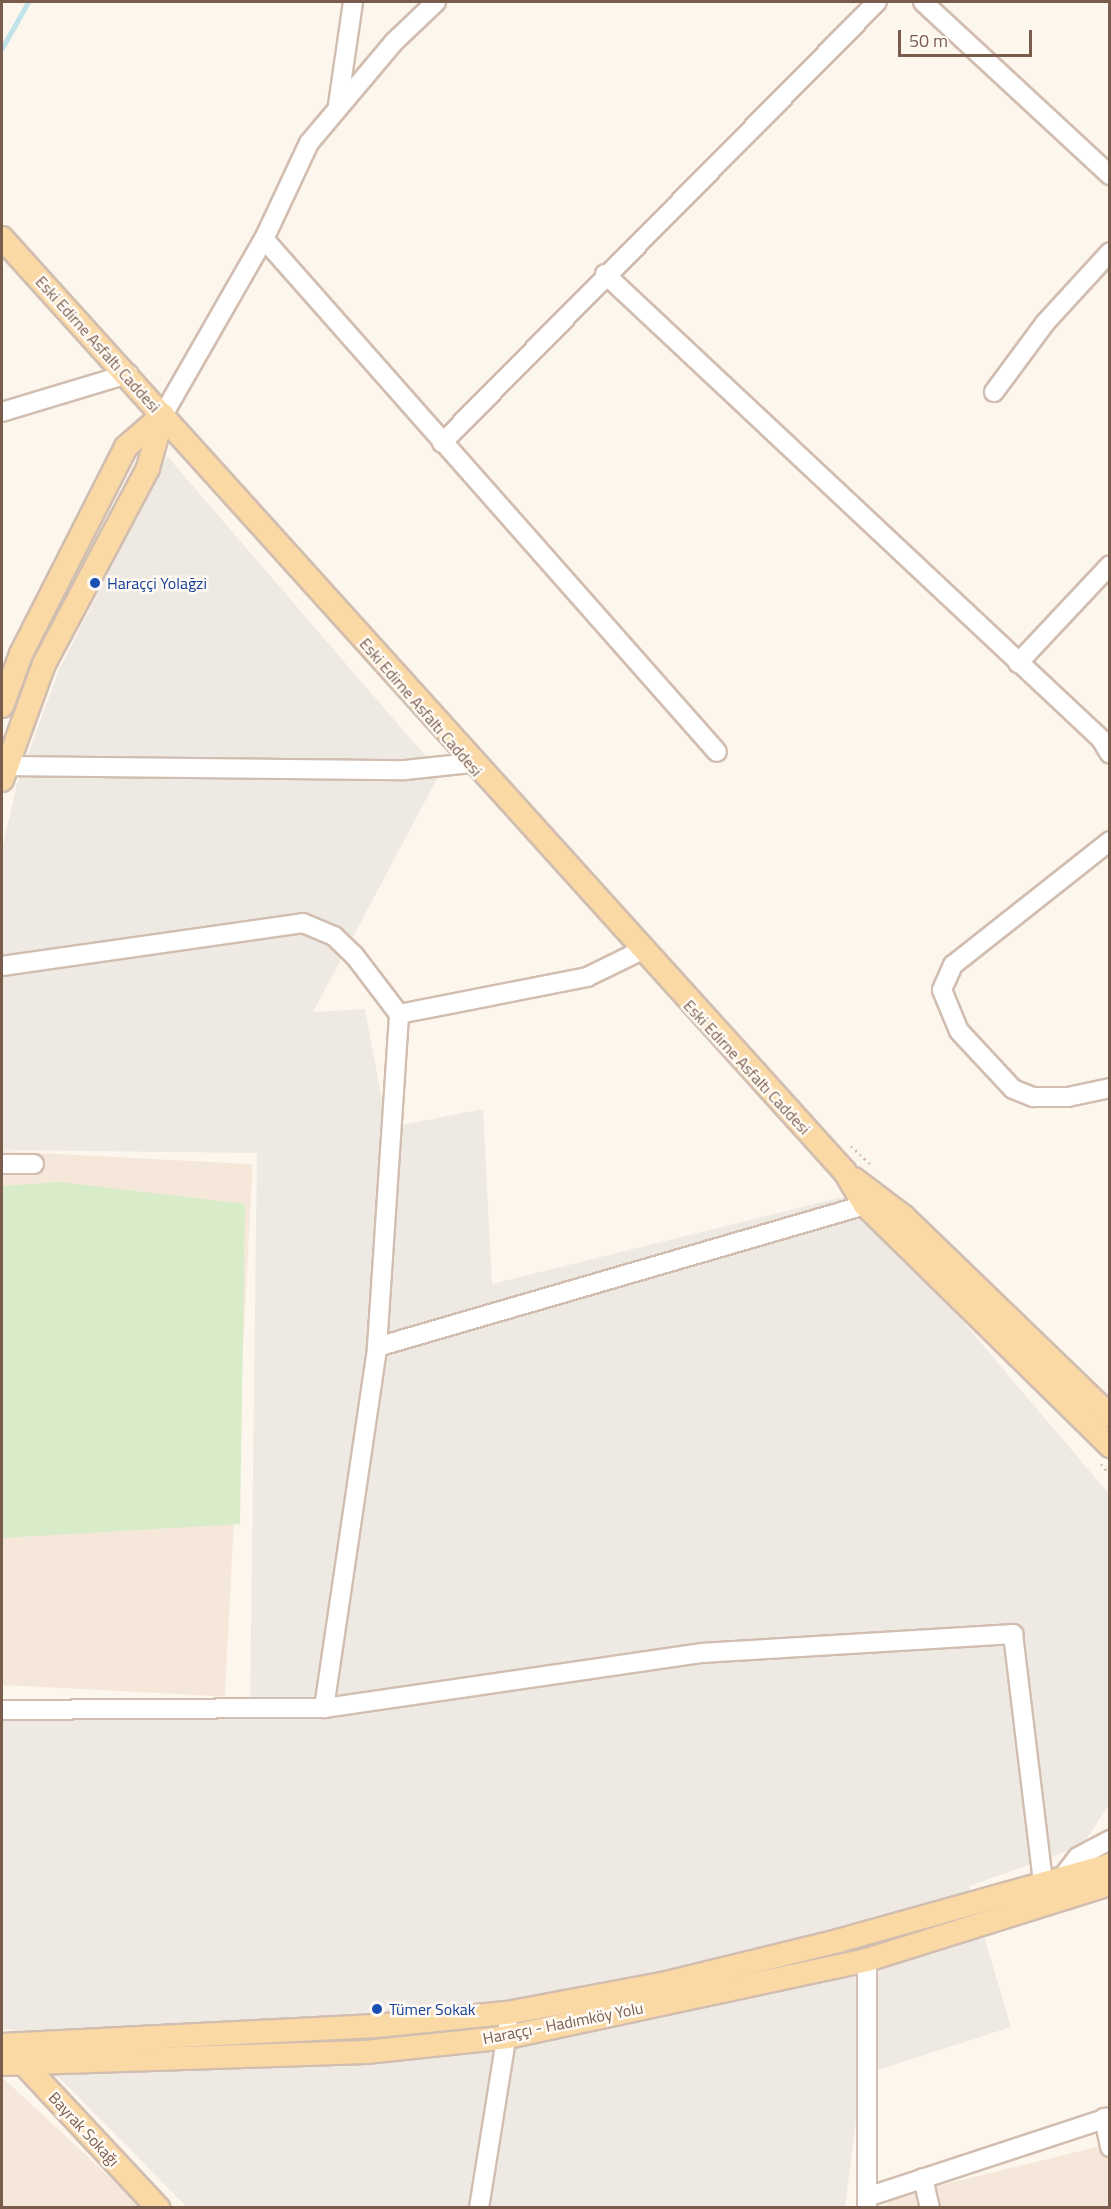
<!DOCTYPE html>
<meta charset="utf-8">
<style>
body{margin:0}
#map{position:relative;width:1111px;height:2209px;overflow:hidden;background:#fdf6ec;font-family:"Titillium Web",sans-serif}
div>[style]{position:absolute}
.residential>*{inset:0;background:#f5e8da;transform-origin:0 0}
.industrial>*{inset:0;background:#efe9e4}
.green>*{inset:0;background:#d8ecc9}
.stream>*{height:5px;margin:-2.5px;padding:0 2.5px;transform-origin:2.5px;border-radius:2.5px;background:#bfe3e8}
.path>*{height:3px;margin-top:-1.5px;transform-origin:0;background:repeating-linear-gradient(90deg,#d9b8a5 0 1.5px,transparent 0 6px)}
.roads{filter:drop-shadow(2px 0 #d1beb0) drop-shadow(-2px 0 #d1beb0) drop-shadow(0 2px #d1beb0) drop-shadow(0 -2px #d1beb0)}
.minor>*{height:18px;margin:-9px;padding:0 9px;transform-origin:9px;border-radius:9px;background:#fff}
.major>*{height:22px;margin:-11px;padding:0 11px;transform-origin:11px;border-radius:11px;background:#fbd9a5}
.dots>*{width:16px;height:16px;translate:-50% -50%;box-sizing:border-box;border:3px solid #fffaf3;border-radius:50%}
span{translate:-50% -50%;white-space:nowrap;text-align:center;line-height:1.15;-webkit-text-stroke:5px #fffaf3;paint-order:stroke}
.street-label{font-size:16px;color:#7a5c4d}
.transit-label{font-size:16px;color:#164399}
.left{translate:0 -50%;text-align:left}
.frame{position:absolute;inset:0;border:3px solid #7a5c4d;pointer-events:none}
.scale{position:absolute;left:898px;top:30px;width:134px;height:27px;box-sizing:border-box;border:3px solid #7a5c4d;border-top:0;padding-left:8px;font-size:18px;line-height:21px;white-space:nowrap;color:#7a5c4d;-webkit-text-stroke:4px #fffaf3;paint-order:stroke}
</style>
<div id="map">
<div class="residential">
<div style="left:2px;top:1151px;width:251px;height:533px;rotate:3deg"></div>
<div style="clip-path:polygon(2px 2079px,4px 2079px,142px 2207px,2px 2207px)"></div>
<div style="clip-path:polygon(1109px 2144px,1109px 2207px,886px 2208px,889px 2198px)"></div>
</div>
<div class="industrial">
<div style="clip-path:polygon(167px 456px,440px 773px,313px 1012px,365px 1009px,387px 1128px,483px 1109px,492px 1284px,855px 1194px,1109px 1494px,1109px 1804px,1082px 1846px,969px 1886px,1011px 2027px,862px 2075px,845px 2207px,187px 2207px,11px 2029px,2px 2030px,2px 1721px,250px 1713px,257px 1153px,2px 1150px,2px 850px,17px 784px,59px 670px)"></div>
</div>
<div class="green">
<div style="clip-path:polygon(60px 1182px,245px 1204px,240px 1524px,2px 1538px,2px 1186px)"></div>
</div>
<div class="stream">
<div style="left:2px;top:48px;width:53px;rotate:-60.5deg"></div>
</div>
<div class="path">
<div style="left:851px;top:1146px;width:26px;rotate:43deg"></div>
<div style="left:1101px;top:1464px;width:13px;rotate:48deg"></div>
</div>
<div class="roads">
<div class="minor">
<div style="left:923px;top:2px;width:255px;rotate:42.8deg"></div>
<div style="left:338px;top:105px;width:104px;rotate:-81.7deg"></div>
<div style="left:264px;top:239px;width:684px;rotate:48.55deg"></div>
<div style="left:605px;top:274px;width:680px;rotate:43.15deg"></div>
<div style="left:1101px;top:739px;width:17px;rotate:59deg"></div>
<div style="left:994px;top:392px;width:86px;rotate:-53.5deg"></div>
<div style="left:1045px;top:323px;width:96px;rotate:-47.5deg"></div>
<div style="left:2px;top:412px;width:132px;rotate:-16.8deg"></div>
<div style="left:163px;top:415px;width:203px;rotate:-60.2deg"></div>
<div style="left:264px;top:239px;width:106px;rotate:-64.9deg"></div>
<div style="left:309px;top:143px;width:132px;rotate:-49.9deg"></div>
<div style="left:394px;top:42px;width:58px;rotate:-43.6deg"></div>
<div style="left:442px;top:443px;width:619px;rotate:-45.39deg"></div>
<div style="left:1018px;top:663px;width:134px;rotate:-46.8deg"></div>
<div style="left:2px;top:766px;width:403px;rotate:0.6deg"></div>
<div style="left:405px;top:770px;width:66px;rotate:-6.1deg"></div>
<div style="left:1110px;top:841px;width:200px;rotate:141.7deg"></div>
<div style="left:953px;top:965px;width:27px;rotate:114deg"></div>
<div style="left:942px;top:990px;width:44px;rotate:67.5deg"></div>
<div style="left:959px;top:1031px;width:79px;rotate:47deg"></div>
<div style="left:1013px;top:1089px;width:22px;rotate:22deg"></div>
<div style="left:1033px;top:1097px;width:35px"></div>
<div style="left:1068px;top:1097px;width:43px;rotate:-12.1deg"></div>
<div style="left:2px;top:966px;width:304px;rotate:-8.1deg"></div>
<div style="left:303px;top:923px;width:34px;rotate:23deg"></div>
<div style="left:334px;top:936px;width:28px;rotate:44deg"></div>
<div style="left:354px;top:955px;width:74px;rotate:52.7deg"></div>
<div style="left:2px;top:1164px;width:32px"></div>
<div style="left:377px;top:1347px;width:508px;rotate:-16.22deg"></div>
<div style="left:324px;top:1708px;width:365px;rotate:-81.6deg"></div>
<div style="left:377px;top:1347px;width:334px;rotate:-86.2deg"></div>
<div style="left:399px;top:1014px;width:192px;rotate:-11.1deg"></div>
<div style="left:587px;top:977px;width:59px;rotate:-26.1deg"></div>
<div style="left:2px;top:1710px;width:322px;rotate:-0.4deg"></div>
<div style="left:324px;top:1708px;width:382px;rotate:-8.3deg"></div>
<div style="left:702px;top:1653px;width:312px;rotate:-3.5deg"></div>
<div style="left:1013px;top:1634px;width:251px;rotate:83.1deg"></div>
<div style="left:1062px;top:1878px;width:26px;rotate:-53deg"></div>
<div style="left:1078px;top:1857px;width:36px;rotate:-28deg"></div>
<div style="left:1104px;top:2118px;width:30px;rotate:78deg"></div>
<div style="left:923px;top:2178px;width:31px;rotate:77deg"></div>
<div style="left:870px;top:2196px;width:253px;rotate:-18.2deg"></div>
<div style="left:867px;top:2206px;width:246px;rotate:-90deg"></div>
<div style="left:479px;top:2208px;width:184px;rotate:-80.9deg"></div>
</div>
<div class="major">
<div style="left:2px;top:238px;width:1258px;rotate:47.93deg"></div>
<div style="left:845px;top:1172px;width:39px;rotate:59deg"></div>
<div style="left:865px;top:1205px;width:344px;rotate:44.5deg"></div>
<div style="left:2px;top:706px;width:55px;rotate:-69.9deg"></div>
<div style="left:21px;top:654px;width:232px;rotate:-63.1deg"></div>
<div style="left:126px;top:447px;width:49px;rotate:-40.9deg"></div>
<div style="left:2px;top:780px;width:123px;rotate:-70.1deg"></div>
<div style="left:44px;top:664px;width:222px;rotate:-62deg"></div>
<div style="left:148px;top:468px;width:55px;rotate:-74.2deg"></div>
<div style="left:854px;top:1179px;width:63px;rotate:37.2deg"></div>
<div style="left:904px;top:1217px;width:286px;rotate:44deg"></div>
<div style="left:2px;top:2045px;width:374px;rotate:-2.9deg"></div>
<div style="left:376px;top:2026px;width:132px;rotate:-5.7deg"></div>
<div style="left:507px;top:2013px;width:158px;rotate:-10.6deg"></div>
<div style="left:662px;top:1984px;width:181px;rotate:-13.7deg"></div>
<div style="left:838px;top:1941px;width:282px;rotate:-15.6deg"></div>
<div style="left:20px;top:2053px;width:9px;rotate:77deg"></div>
<div style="left:22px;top:2062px;width:200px;rotate:47deg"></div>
<div style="left:2px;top:2064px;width:364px;rotate:-1.9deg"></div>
<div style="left:366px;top:2052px;width:143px;rotate:-6deg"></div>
<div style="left:508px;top:2037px;width:367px;rotate:-12.1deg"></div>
<div style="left:867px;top:1960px;width:255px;rotate:-17.4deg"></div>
</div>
</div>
<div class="dots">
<div style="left:95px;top:583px;background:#1a4fb4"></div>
<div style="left:377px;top:2009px;background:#1a4fb4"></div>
</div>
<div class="street-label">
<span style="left:98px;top:344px;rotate:48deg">Eski Edirne Asfaltı Caddesi</span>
<span style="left:421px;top:707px;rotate:49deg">Eski Edirne Asfaltı Caddesi</span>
<span style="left:747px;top:1067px;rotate:47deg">Eski Edirne Asfaltı Caddesi</span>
<span style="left:563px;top:2023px;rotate:-11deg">Haraççı - Hadımköy Yolu</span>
<span style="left:84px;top:2129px;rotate:47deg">Bayrak Sokağı</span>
</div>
<div class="transit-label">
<span class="left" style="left:107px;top:583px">Haraççi Yolağzi</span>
<span class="left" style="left:389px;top:2009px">Tümer Sokak</span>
</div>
<div class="frame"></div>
<div class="scale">50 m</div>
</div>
